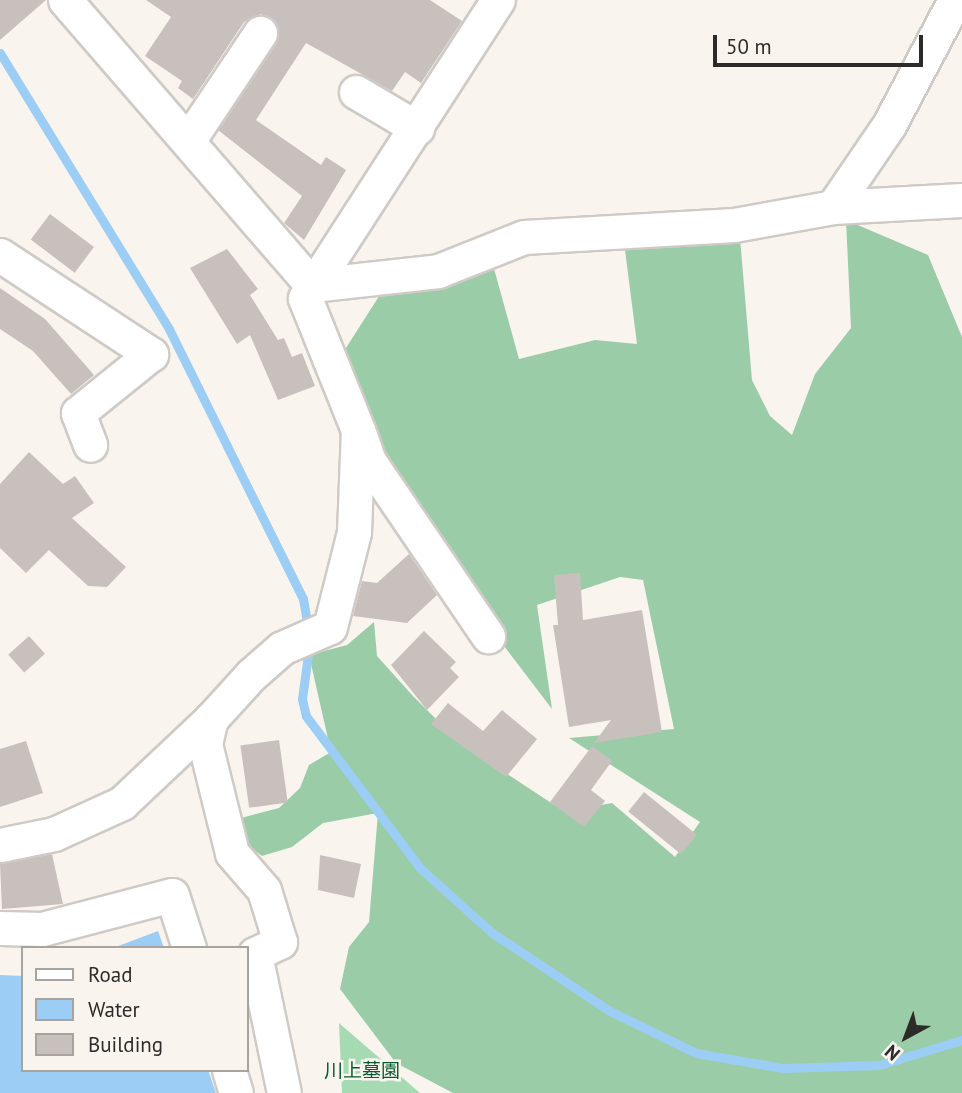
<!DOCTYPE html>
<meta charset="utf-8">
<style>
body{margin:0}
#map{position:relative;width:962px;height:1093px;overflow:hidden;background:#f9f4ee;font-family:"PT Sans","Noto Sans JP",sans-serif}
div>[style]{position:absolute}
.green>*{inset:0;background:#a6dab3}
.forest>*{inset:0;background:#9acda7}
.water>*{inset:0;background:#9ccdf4}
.stream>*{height:9px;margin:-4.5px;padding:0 4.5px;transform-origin:4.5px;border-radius:4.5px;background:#9ccdf4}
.building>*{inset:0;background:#c8c0bd;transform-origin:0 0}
.roads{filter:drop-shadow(2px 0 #cfcac5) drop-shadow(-2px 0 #cfcac5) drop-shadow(0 2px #cfcac5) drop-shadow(0 -2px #cfcac5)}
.street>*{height:33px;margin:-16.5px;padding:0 16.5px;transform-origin:16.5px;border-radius:16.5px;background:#fff}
span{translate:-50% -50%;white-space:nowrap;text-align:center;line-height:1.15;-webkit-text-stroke:5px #f9f4ee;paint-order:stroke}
.park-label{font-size:19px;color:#065c2e}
.legend{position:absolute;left:21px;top:946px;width:228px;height:126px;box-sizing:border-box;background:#f9f4ee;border:2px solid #a7a49f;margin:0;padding:9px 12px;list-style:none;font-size:21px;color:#2d2b29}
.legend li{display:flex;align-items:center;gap:14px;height:35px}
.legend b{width:35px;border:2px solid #a7a49f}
.north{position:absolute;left:871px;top:1002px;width:70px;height:70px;-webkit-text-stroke:5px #f9f4ee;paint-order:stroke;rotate:221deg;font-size:19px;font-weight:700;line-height:28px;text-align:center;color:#2d2b29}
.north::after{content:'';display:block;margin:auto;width:24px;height:32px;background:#2d2b29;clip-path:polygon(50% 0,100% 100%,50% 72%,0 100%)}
.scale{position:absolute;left:713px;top:35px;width:210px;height:32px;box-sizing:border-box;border:4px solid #2d2b29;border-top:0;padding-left:9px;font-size:21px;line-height:24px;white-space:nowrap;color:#2d2b29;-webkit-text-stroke:5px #f9f4ee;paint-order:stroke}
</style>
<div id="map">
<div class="green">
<div style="clip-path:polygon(339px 1023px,420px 1093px,342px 1093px)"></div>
</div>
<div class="forest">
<div style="clip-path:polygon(846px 220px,928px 255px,962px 337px,962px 1093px,453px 1093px,396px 1063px,340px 989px,349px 947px,369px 922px,378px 813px,323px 823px,292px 847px,262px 856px,243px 842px,241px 818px,279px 808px,300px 788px,309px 765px,331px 752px,309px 655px,347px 645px,374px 622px,377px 656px,413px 696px,460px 743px,565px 812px,612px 803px,675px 857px,700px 822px,569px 738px,674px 729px,643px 580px,620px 577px,537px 605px,552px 709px,479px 613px,357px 411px,344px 351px,383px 290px,493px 265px,519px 359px,595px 340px,637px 344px,624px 242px,740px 238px,752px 380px,770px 416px,792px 435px,815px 374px,851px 328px)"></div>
</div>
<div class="water">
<div style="clip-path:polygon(158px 931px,164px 948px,113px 948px)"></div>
<div style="clip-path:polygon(0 975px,23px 976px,23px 1070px,208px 1070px,216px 1093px,0 1093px)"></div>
</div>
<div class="stream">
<div style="left:0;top:53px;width:324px;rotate:58.5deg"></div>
<div style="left:169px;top:329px;width:301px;rotate:63.6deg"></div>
<div style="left:303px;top:599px;width:29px;rotate:80deg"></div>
<div style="left:309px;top:647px;width:52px;rotate:97.7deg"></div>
<div style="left:302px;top:699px;width:17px;rotate:77deg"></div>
<div style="left:306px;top:716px;width:190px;rotate:53.1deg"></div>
<div style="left:420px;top:868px;width:96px;rotate:42deg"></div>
<div style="left:491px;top:932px;width:143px;rotate:33.6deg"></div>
<div style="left:610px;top:1011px;width:96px;rotate:26deg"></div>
<div style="left:696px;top:1053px;width:88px;rotate:9.8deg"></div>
<div style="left:783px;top:1068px;width:96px;rotate:-1.8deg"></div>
<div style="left:879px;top:1065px;width:87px;rotate:-16.8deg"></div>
</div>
<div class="building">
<div style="clip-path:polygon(0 0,46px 0,0 40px)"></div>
<div style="clip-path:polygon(146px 0,430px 0,462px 21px,421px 83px,405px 72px,392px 91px,306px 43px,256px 120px,321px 165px,326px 157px,346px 170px,304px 240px,284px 223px,302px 196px,218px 130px,276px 44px,277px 24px,261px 14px,244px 22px,193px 99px,178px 88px,182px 81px,145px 56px,171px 17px)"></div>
<div style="left:50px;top:214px;width:55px;height:32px;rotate:37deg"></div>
<div style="clip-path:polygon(227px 249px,258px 289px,250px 295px,278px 340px,284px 338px,292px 357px,302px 353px,315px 386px,278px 400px,250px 335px,237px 344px,190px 268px)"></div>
<div style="clip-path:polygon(0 288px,45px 319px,94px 375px,71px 394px,33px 351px,0 329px)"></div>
<div style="clip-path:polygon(29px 452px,63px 484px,75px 476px,94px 503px,72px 518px,126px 567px,107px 587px,88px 586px,49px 550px,26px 573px,0 548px,0 484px)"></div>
<div style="clip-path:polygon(409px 554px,437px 595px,407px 623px,353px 616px,362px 581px,377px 583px)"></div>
<div style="clip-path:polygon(580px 573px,583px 620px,642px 610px,662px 732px,594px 743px,611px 720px,569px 727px,553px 625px,558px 625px,554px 575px)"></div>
<div style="clip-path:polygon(424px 631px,456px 662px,450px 668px,459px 677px,427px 710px,391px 665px)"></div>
<div style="left:29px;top:636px;width:24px;height:28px;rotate:48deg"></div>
<div style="clip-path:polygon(448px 703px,483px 731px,502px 710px,537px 739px,506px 777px,431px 724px)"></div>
<div style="left:279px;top:740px;width:63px;height:39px;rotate:82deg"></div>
<div style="clip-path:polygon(26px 741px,43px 793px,0 807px,0 749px)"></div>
<div style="clip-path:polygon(592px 746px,612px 761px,591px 790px,605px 801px,584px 827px,550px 802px)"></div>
<div style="left:644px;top:792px;width:68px;height:25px;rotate:39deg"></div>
<div style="clip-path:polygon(52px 854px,63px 904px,2px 909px,0 864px)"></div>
<div style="clip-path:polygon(320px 855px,361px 864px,354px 898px,318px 890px)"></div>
</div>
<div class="roads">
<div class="street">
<div style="left:65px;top:0;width:377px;rotate:49.1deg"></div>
<div style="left:356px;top:92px;width:71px;rotate:30.5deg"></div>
<div style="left:188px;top:141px;width:130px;rotate:-56.3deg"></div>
<div style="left:833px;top:207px;width:99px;rotate:-55.7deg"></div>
<div style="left:889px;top:125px;width:141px;rotate:-62.2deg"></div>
<div style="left:0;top:255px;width:181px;rotate:33.3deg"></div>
<div style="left:151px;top:354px;width:94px;rotate:141.1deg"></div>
<div style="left:78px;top:413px;width:34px;rotate:69deg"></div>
<div style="left:312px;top:285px;width:127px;rotate:-6.3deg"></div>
<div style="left:438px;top:271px;width:92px;rotate:-21.6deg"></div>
<div style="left:524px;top:237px;width:210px;rotate:-3.3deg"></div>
<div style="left:734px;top:225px;width:101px;rotate:-10.3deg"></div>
<div style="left:833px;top:207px;width:129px;rotate:-3.1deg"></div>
<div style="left:360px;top:435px;width:28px;rotate:71deg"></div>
<div style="left:369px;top:461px;width:212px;rotate:55.8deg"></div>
<div style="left:0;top:845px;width:55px;rotate:-11.5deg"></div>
<div style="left:54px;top:834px;width:75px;rotate:-24.5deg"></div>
<div style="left:122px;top:803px;width:122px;rotate:-43.3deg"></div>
<div style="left:0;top:928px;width:42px;rotate:1.4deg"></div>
<div style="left:42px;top:929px;width:134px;rotate:-14.7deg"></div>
<div style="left:172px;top:895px;width:56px;rotate:72.2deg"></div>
<div style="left:229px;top:1070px;width:24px;rotate:73deg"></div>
<div style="left:284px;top:1093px;width:142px;rotate:-101.8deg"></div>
<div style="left:255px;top:954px;width:28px;rotate:-26deg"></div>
<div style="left:280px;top:942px;width:54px;rotate:-107.1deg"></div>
<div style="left:264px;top:890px;width:49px;rotate:-130.9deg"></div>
<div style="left:232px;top:853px;width:112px;rotate:-103.9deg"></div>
<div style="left:205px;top:744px;width:26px;rotate:-77deg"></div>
<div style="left:211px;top:719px;width:59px;rotate:-47.7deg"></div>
<div style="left:251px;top:675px;width:41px;rotate:-41.1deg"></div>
<div style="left:282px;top:648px;width:52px;rotate:-23.6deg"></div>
<div style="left:330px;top:627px;width:98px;rotate:-75.8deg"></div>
<div style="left:354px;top:532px;width:102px;rotate:-87.8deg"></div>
<div style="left:358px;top:430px;width:142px;rotate:-111.9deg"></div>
<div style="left:305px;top:298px;width:355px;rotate:-57.1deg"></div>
</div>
</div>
<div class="park-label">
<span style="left:362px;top:1071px">川上墓園</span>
</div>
<ul class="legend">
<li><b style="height:9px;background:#fff"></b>Road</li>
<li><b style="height:19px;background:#9ccdf4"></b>Water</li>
<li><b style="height:19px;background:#c8c0bd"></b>Building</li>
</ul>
<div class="north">N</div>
<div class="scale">50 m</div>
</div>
